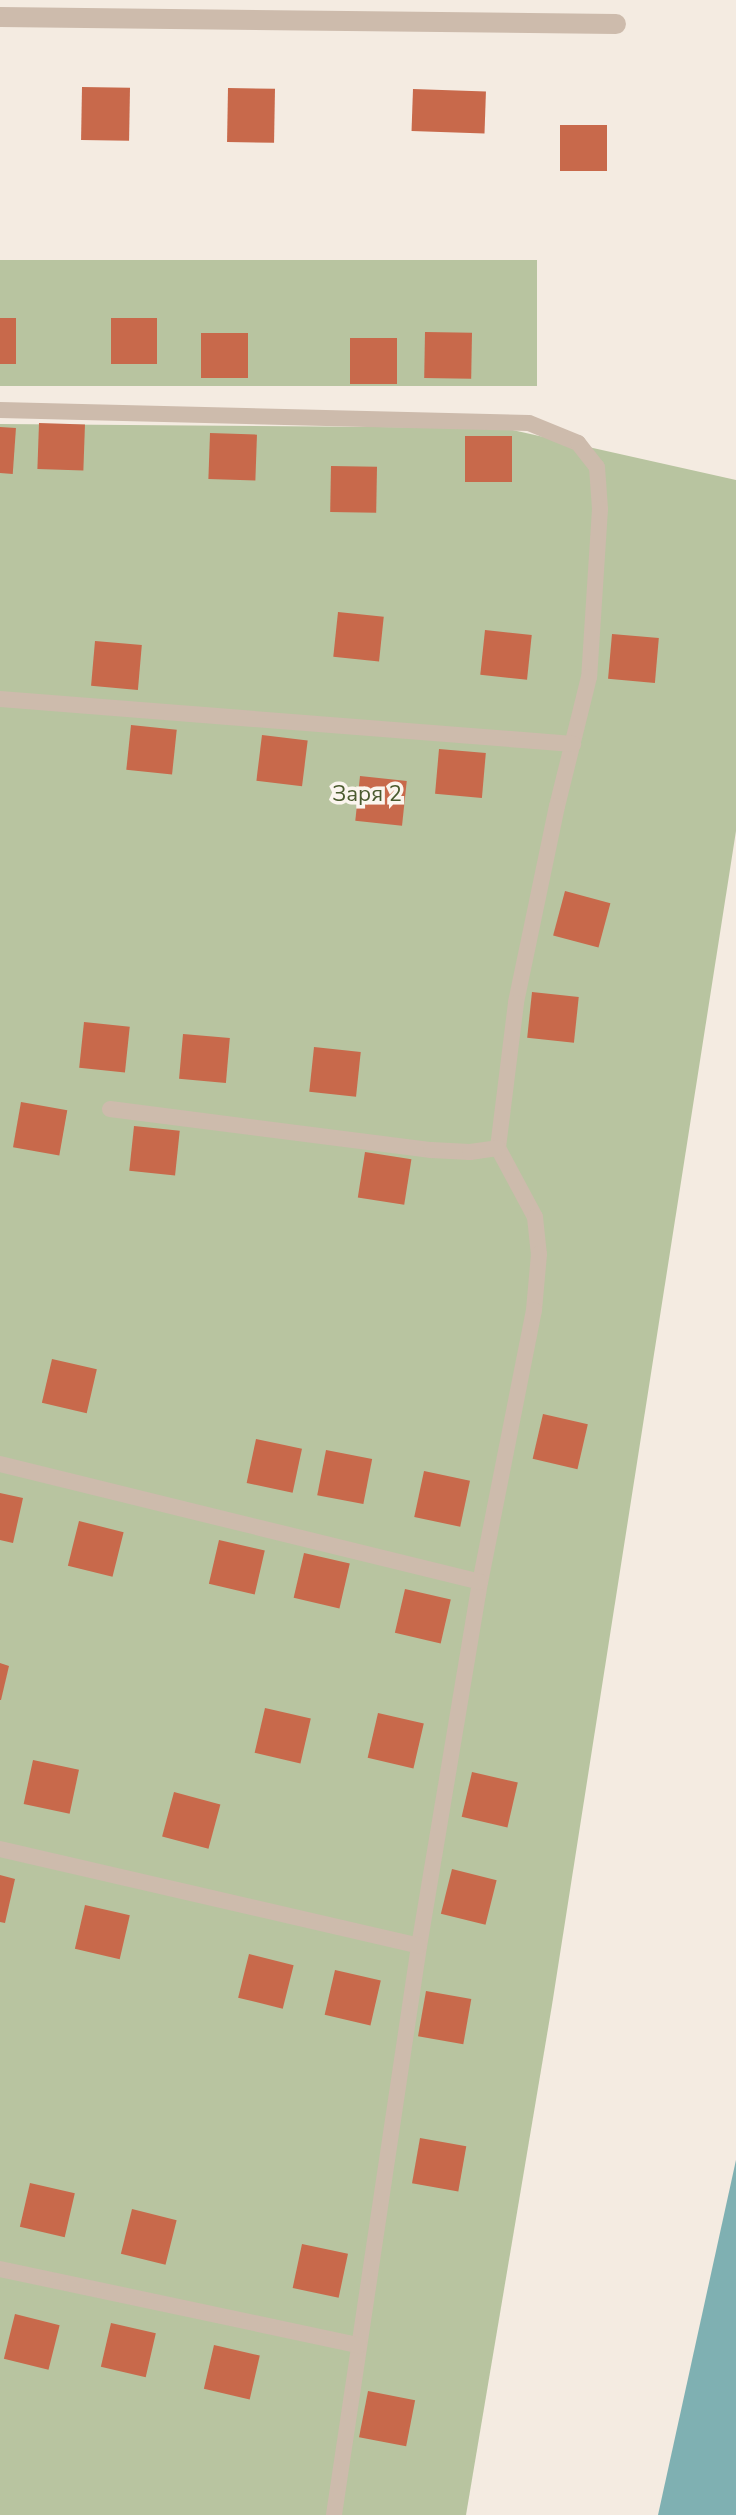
<!DOCTYPE html>
<meta charset="utf-8">
<style>
body{margin:0}
#map{position:relative;width:736px;height:2515px;overflow:hidden;background:#f4ebe1;font-family:"Nunito Sans",sans-serif}
div>[style]{position:absolute}
.green>*{inset:0;background:#b8c4a0;transform-origin:0 0}
.water>*{inset:0;background:#7fb0b2}
.building>*{inset:0;background:#c8694b;transform-origin:0 0}
.service>*{height:16px;margin:-8px;padding:0 8px;transform-origin:8px;border-radius:8px;background:#cdbbac}
.minor>*{height:20px;margin:-10px;padding:0 10px;transform-origin:10px;border-radius:10px;background:#cdbbac}
span{translate:-50% -50%;white-space:nowrap;text-align:center;line-height:1.15;-webkit-text-stroke:7px #fbf5ee;paint-order:stroke}
.park-label{font-size:22px;color:#4a5a2e}
</style>
<div id="map">
<div class="green">
<div style="left:0;top:260px;width:537px;height:126px"></div>
<div style="clip-path:polygon(0 424px,504px 428px,736px 480px,736px 831px,552px 2005px,466px 2515px,0 2515px)"></div>
</div>
<div class="water">
<div style="clip-path:polygon(736px 2160px,736px 2515px,658px 2515px)"></div>
</div>
<div class="building">
<div style="left:82px;top:87px;width:48px;height:53px;rotate:1deg"></div>
<div style="left:228px;top:88px;width:47px;height:54px;rotate:1deg"></div>
<div style="left:413px;top:89px;width:73px;height:42px;rotate:2deg"></div>
<div style="left:560px;top:125px;width:47px;height:46px"></div>
<div style="left:0;top:318px;width:16px;height:46px"></div>
<div style="left:111px;top:318px;width:46px;height:46px"></div>
<div style="left:425px;top:332px;width:47px;height:46px;rotate:1deg"></div>
<div style="left:201px;top:333px;width:47px;height:45px"></div>
<div style="left:350px;top:338px;width:47px;height:46px"></div>
<div style="left:39px;top:423px;width:46px;height:46px;rotate:2deg"></div>
<div style="left:0;top:427px;width:16px;height:46px;rotate:4deg"></div>
<div style="left:210px;top:433px;width:47px;height:46px;rotate:2deg"></div>
<div style="left:465px;top:436px;width:47px;height:46px"></div>
<div style="left:331px;top:466px;width:46px;height:46px;rotate:1deg"></div>
<div style="left:338px;top:612px;width:46px;height:45px;rotate:6deg"></div>
<div style="left:485px;top:630px;width:47px;height:45px;rotate:6deg"></div>
<div style="left:612px;top:634px;width:47px;height:45px;rotate:5deg"></div>
<div style="left:95px;top:641px;width:47px;height:45px;rotate:5deg"></div>
<div style="left:131px;top:725px;width:46px;height:45px;rotate:6deg"></div>
<div style="left:262px;top:735px;width:46px;height:46px;rotate:7deg"></div>
<div style="left:439px;top:749px;width:47px;height:45px;rotate:5deg"></div>
<div style="left:360px;top:776px;width:47px;height:45px;rotate:6deg"></div>
<div style="left:565px;top:891px;width:47px;height:46px;rotate:15deg"></div>
<div style="left:532px;top:992px;width:47px;height:46px;rotate:6deg"></div>
<div style="left:84px;top:1022px;width:46px;height:46px;rotate:6deg"></div>
<div style="left:183px;top:1034px;width:47px;height:45px;rotate:5deg"></div>
<div style="left:314px;top:1047px;width:47px;height:45px;rotate:6deg"></div>
<div style="left:21px;top:1102px;width:47px;height:46px;rotate:10deg"></div>
<div style="left:134px;top:1126px;width:46px;height:45px;rotate:6deg"></div>
<div style="left:365px;top:1152px;width:47px;height:46px;rotate:9deg"></div>
<div style="left:52px;top:1359px;width:46px;height:45px;rotate:13deg"></div>
<div style="left:543px;top:1414px;width:46px;height:46px;rotate:13deg"></div>
<div style="left:256px;top:1439px;width:47px;height:45px;rotate:12deg"></div>
<div style="left:326px;top:1450px;width:47px;height:46px;rotate:11deg"></div>
<div style="left:424px;top:1471px;width:47px;height:47px;rotate:12deg"></div>
<div style="clip-path:polygon(0 1493px,23px 1498px,13px 1543px,0 1540px)"></div>
<div style="left:79px;top:1521px;width:46px;height:46px;rotate:14deg"></div>
<div style="left:219px;top:1540px;width:47px;height:45px;rotate:13deg"></div>
<div style="left:304px;top:1553px;width:47px;height:46px;rotate:13deg"></div>
<div style="left:405px;top:1589px;width:47px;height:45px;rotate:13deg"></div>
<div style="clip-path:polygon(0 1663px,9px 1666px,1px 1700px,0 1700px)"></div>
<div style="left:265px;top:1708px;width:47px;height:46px;rotate:13deg"></div>
<div style="left:378px;top:1713px;width:47px;height:46px;rotate:13deg"></div>
<div style="left:33px;top:1760px;width:47px;height:45px;rotate:12deg"></div>
<div style="left:472px;top:1772px;width:47px;height:46px;rotate:13deg"></div>
<div style="left:174px;top:1792px;width:48px;height:46px;rotate:15deg"></div>
<div style="left:452px;top:1869px;width:46px;height:46px;rotate:14deg"></div>
<div style="clip-path:polygon(0 1875px,15px 1879px,5px 1923px,0 1922px)"></div>
<div style="left:85px;top:1905px;width:46px;height:45px;rotate:13deg"></div>
<div style="left:249px;top:1954px;width:46px;height:45px;rotate:14deg"></div>
<div style="left:335px;top:1970px;width:47px;height:46px;rotate:13deg"></div>
<div style="left:426px;top:1991px;width:46px;height:46px;rotate:10deg"></div>
<div style="left:420px;top:2138px;width:47px;height:46px;rotate:10deg"></div>
<div style="left:30px;top:2183px;width:46px;height:45px;rotate:13deg"></div>
<div style="left:132px;top:2209px;width:46px;height:46px;rotate:14deg"></div>
<div style="left:302px;top:2244px;width:47px;height:45px;rotate:12deg"></div>
<div style="left:15px;top:2314px;width:46px;height:46px;rotate:14deg"></div>
<div style="left:111px;top:2323px;width:46px;height:45px;rotate:13deg"></div>
<div style="left:214px;top:2345px;width:47px;height:45px;rotate:13deg"></div>
<div style="left:368px;top:2391px;width:48px;height:47px;rotate:11deg"></div>
</div>
<div class="service">
<div style="left:0;top:410px;width:529px;rotate:1.41deg"></div>
<div style="left:529px;top:423px;width:53px;rotate:22.2deg"></div>
<div style="left:578px;top:443px;width:31px;rotate:52deg"></div>
<div style="left:597px;top:467px;width:42px;rotate:85.9deg"></div>
<div style="left:600px;top:509px;width:168px;rotate:93.7deg"></div>
<div style="left:589px;top:677px;width:133px;rotate:103.9deg"></div>
<div style="left:557px;top:806px;width:201px;rotate:101.8deg"></div>
<div style="left:516px;top:1003px;width:146px;rotate:97.1deg"></div>
<div style="left:498px;top:1148px;width:78px;rotate:61.8deg"></div>
<div style="left:535px;top:1217px;width:37px;rotate:84deg"></div>
<div style="left:539px;top:1254px;width:56px;rotate:95.1deg"></div>
<div style="left:534px;top:1310px;width:277px;rotate:101.2deg"></div>
<div style="left:480px;top:1582px;width:369px;rotate:99.5deg"></div>
<div style="left:419px;top:1946px;width:575px;rotate:98.5deg"></div>
<div style="left:0;top:699px;width:575px;rotate:4.49deg"></div>
<div style="left:110px;top:1109px;width:324px;rotate:7.3deg"></div>
<div style="left:431px;top:1150px;width:39px;rotate:3deg"></div>
<div style="left:470px;top:1152px;width:28px;rotate:-8deg"></div>
<div style="left:0;top:1464px;width:494px;rotate:13.8deg"></div>
<div style="left:0;top:1849px;width:430px;rotate:13deg"></div>
<div style="left:0;top:2269px;width:367px;rotate:12deg"></div>
</div>
<div class="minor">
<div style="left:0;top:17px;width:616px;rotate:0.65deg"></div>
</div>
<div class="park-label">
<span style="left:367px;top:795px">Заря 2</span>
</div>
</div>
